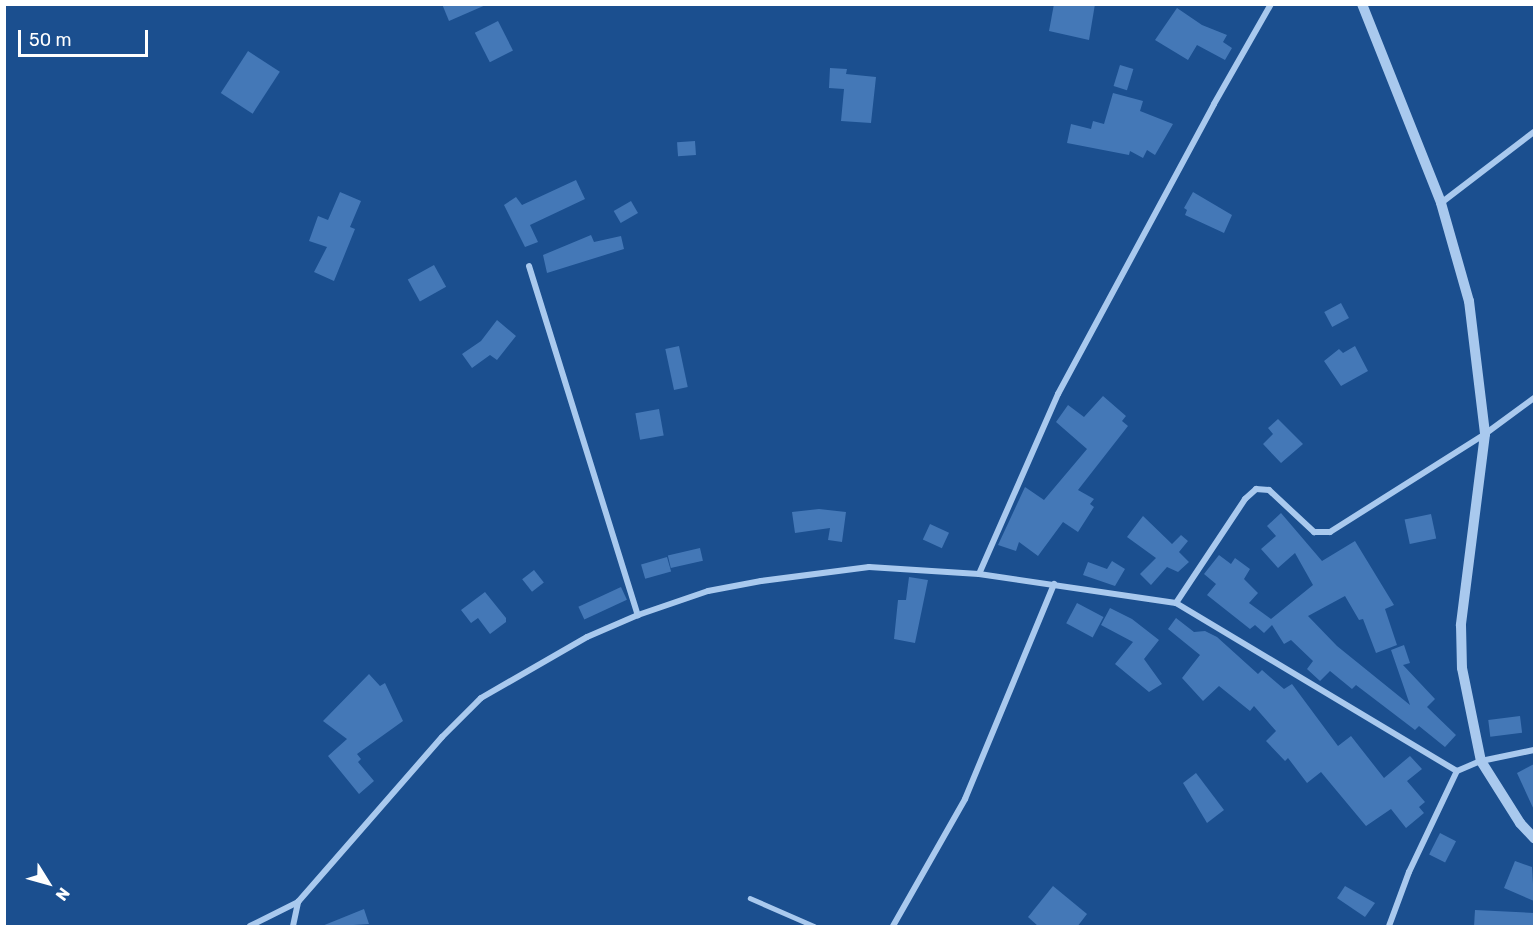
<!DOCTYPE html>
<style>
body{margin:0}
#map{position:relative;width:1539px;height:931px;overflow:hidden;background:#1b4f8f;font-family:Rubik,sans-serif}
div>[style]{position:absolute}
.building>*{inset:0;background:#4478b7;transform-origin:0 0}
.service>*{height:4.5px;margin:-2.25px;padding:0 2.25px;transform-origin:2.25px;border-radius:2.25px;background:#a9c9ee}
.minor>*{height:6px;margin:-3px;padding:0 3px;transform-origin:3px;border-radius:3px;background:#a9c9ee}
.tertiary>*{height:10px;margin:-5px;padding:0 5px;transform-origin:5px;border-radius:5px;background:#a9c9ee}
span{translate:-50% -50%;white-space:nowrap;text-align:center;line-height:1.15;-webkit-text-stroke:6px #1b4f8f;paint-order:stroke}
.frame{position:absolute;inset:0;border:6px solid #fff;pointer-events:none}
.north{position:absolute;left:18px;top:853px;width:60px;height:60px;-webkit-text-stroke:4px #1b4f8f;paint-order:stroke;rotate:127deg;font-size:16px;font-weight:700;line-height:24px;text-align:center;color:#fff}
.north::after{content:'';display:block;margin:auto;width:21px;height:27px;background:#fff;clip-path:polygon(50% 0,100% 100%,50% 72%,0 100%)}
.scale{position:absolute;left:18px;top:30px;width:130px;height:27px;box-sizing:border-box;border:3px solid #fff;border-top:0;padding-left:8px;font-size:18px;line-height:21px;white-space:nowrap;color:#fff;-webkit-text-stroke:4px #1b4f8f;paint-order:stroke}
</style>
<div id="map">
<div class="building">
<div style="clip-path:polygon(442px 4px,488px 4px,449px 21px)"></div>
<div style="clip-path:polygon(1054px 4px,1095px 4px,1089px 40px,1049px 31px)"></div>
<div style="clip-path:polygon(1177px 8px,1202px 25px,1227px 35px,1223px 42px,1232px 48px,1225px 60px,1197px 45px,1188px 60px,1155px 40px)"></div>
<div style="left:498px;top:21px;width:33px;height:26px;rotate:63deg"></div>
<div style="left:248px;top:51px;width:38px;height:50px;rotate:33deg"></div>
<div style="left:1120px;top:65px;width:14px;height:22px;rotate:17deg"></div>
<div style="clip-path:polygon(830px 68px,847px 69px,846px 74px,876px 77px,871px 123px,841px 121px,844px 89px,829px 88px)"></div>
<div style="clip-path:polygon(1113px 93px,1143px 101px,1140px 111px,1173px 124px,1155px 155px,1147px 150px,1143px 158px,1130px 151px,1129px 155px,1067px 143px,1071px 124px,1091px 129px,1093px 121px,1104px 124px)"></div>
<div style="left:695px;top:141px;width:14px;height:18px;rotate:86deg"></div>
<div style="clip-path:polygon(576px 180px,585px 199px,530px 225px,538px 242px,525px 247px,504px 205px,516px 197px,522px 205px)"></div>
<div style="clip-path:polygon(340px 192px,361px 201px,350px 227px,355px 229px,334px 281px,314px 272px,327px 247px,309px 241px,318px 216px,328px 220px)"></div>
<div style="clip-path:polygon(1193px 192px,1232px 215px,1224px 233px,1185px 215px,1187px 210px,1184px 208px)"></div>
<div style="left:631px;top:201px;width:14px;height:20px;rotate:60deg"></div>
<div style="clip-path:polygon(591px 235px,594px 242px,621px 236px,624px 249px,547px 273px,543px 255px)"></div>
<div style="left:434px;top:265px;width:25px;height:30px;rotate:61deg"></div>
<div style="left:1341px;top:303px;width:17px;height:19px;rotate:62deg"></div>
<div style="clip-path:polygon(497px 320px,516px 336px,497px 360px,490px 355px,472px 368px,462px 354px,481px 341px)"></div>
<div style="left:679px;top:346px;width:42px;height:14px;rotate:78deg"></div>
<div style="clip-path:polygon(1355px 346px,1368px 371px,1341px 386px,1324px 361px,1339px 349px,1343px 353px)"></div>
<div style="clip-path:polygon(1103px 396px,1126px 416px,1122px 421px,1128px 426px,1078px 490px,1094px 499px,1090px 504px,1094px 507px,1078px 532px,1063px 522px,1038px 556px,1019px 542px,1016px 551px,998px 545px,1025px 487px,1044px 500px,1087px 449px,1056px 422px,1068px 405px,1084px 417px)"></div>
<div style="left:659px;top:409px;width:27px;height:24px;rotate:80deg"></div>
<div style="clip-path:polygon(1278px 419px,1303px 444px,1281px 463px,1263px 444px,1273px 434px,1268px 428px)"></div>
<div style="clip-path:polygon(819px 509px,846px 512px,842px 542px,828px 540px,830px 528px,795px 533px,792px 512px)"></div>
<div style="clip-path:polygon(1281px 513px,1322px 561px,1355px 541px,1394px 605px,1385px 609px,1397px 645px,1376px 653px,1363px 619px,1359px 620px,1345px 596px,1308px 616px,1337px 646px,1410px 705px,1391px 650px,1404px 645px,1410px 663px,1403px 665px,1435px 699px,1427px 707px,1456px 735px,1445px 747px,1419px 726px,1415px 730px,1356px 685px,1352px 689px,1330px 671px,1320px 681px,1307px 669px,1313px 661px,1291px 640px,1284px 644px,1272px 625px,1264px 633px,1255px 625px,1250px 629px,1207px 595px,1216px 584px,1204px 574px,1219px 555px,1231px 564px,1235px 558px,1250px 569px,1244px 579px,1258px 593px,1249px 603px,1271px 619px,1313px 585px,1295px 553px,1278px 568px,1261px 549px,1276px 536px,1267px 526px)"></div>
<div style="left:1431px;top:514px;width:25px;height:27px;rotate:78deg"></div>
<div style="clip-path:polygon(1143px 516px,1172px 544px,1181px 535px,1188px 541px,1179px 552px,1189px 562px,1178px 572px,1167px 567px,1151px 585px,1140px 574px,1156px 558px,1127px 537px)"></div>
<div style="left:930px;top:524px;width:21px;height:17px;rotate:25deg"></div>
<div style="left:700px;top:548px;width:13px;height:33px;rotate:77deg"></div>
<div style="left:667px;top:557px;width:15px;height:27px;rotate:74deg"></div>
<div style="clip-path:polygon(1112px 561px,1125px 569px,1115px 586px,1083px 575px,1088px 562px,1107px 569px)"></div>
<div style="left:534px;top:570px;width:16px;height:15px;rotate:52deg"></div>
<div style="clip-path:polygon(909px 577px,928px 580px,915px 643px,894px 639px,898px 600px,906px 600px)"></div>
<div style="left:621px;top:587px;width:14px;height:47px;rotate:65deg"></div>
<div style="clip-path:polygon(485px 592px,506px 618px,506px 622px,490px 634px,478px 618px,471px 623px,461px 610px)"></div>
<div style="left:1077px;top:603px;width:30px;height:23px;rotate:28deg"></div>
<div style="clip-path:polygon(1110px 608px,1132px 619px,1159px 640px,1144px 659px,1162px 684px,1149px 692px,1115px 664px,1133px 642px,1101px 625px)"></div>
<div style="clip-path:polygon(1176px 618px,1194px 632px,1205px 631px,1217px 637px,1258px 674px,1262px 670px,1284px 689px,1292px 684px,1338px 746px,1351px 736px,1384px 778px,1410px 756px,1422px 769px,1407px 781px,1425px 802px,1419px 807px,1424px 813px,1406px 828px,1391px 809px,1366px 826px,1321px 772px,1307px 783px,1288px 758px,1285px 761px,1266px 741px,1276px 731px,1254px 706px,1250px 711px,1219px 686px,1203px 701px,1182px 678px,1200px 655px,1168px 629px)"></div>
<div style="clip-path:polygon(369px 674px,380px 686px,385px 683px,403px 721px,357px 754px,361px 759px,358px 762px,374px 781px,359px 794px,328px 756px,347px 739px,323px 721px)"></div>
<div style="left:1520px;top:716px;width:17px;height:32px;rotate:83deg"></div>
<div style="clip-path:polygon(1534px 764px,1534px 810px,1517px 773px)"></div>
<div style="clip-path:polygon(1196px 773px,1224px 810px,1207px 823px,1183px 783px)"></div>
<div style="left:1440px;top:833px;width:18px;height:24px;rotate:27deg"></div>
<div style="clip-path:polygon(1515px 861px,1532px 867px,1534px 901px,1504px 888px)"></div>
<div style="clip-path:polygon(1053px 886px,1087px 914px,1077px 927px,1039px 927px,1028px 917px)"></div>
<div style="clip-path:polygon(1345px 886px,1375px 903px,1365px 917px,1337px 898px)"></div>
<div style="clip-path:polygon(364px 909px,369px 924px,322px 927px,322px 926px)"></div>
<div style="clip-path:polygon(1475px 910px,1534px 913px,1534px 927px,1474px 927px)"></div>
</div>
<div class="service">
<div style="left:750px;top:898px;width:70px;rotate:23.6deg"></div>
</div>
<div class="minor">
<div style="left:1441px;top:203px;width:117px;rotate:-37.4deg"></div>
<div style="left:529px;top:266px;width:366px;rotate:72.7deg"></div>
<div style="left:979px;top:574px;width:197px;rotate:-66.3deg"></div>
<div style="left:1058px;top:394px;width:329px;rotate:-61.7deg"></div>
<div style="left:1214px;top:104px;width:115px;rotate:-60.3deg"></div>
<div style="left:1176px;top:603px;width:125px;rotate:-56.4deg"></div>
<div style="left:1245px;top:499px;width:15px;rotate:-42deg"></div>
<div style="left:1256px;top:489px;width:13px;rotate:4deg"></div>
<div style="left:1269px;top:490px;width:62px;rotate:43deg"></div>
<div style="left:1314px;top:532px;width:16px"></div>
<div style="left:1330px;top:532px;width:183px;rotate:-32.3deg"></div>
<div style="left:1485px;top:434px;width:61px;rotate:-36.3deg"></div>
<div style="left:250px;top:926px;width:54px;rotate:-26.6deg"></div>
<div style="left:298px;top:902px;width:219px;rotate:-48.9deg"></div>
<div style="left:442px;top:737px;width:55px;rotate:-45deg"></div>
<div style="left:481px;top:698px;width:122px;rotate:-29.9deg"></div>
<div style="left:587px;top:637px;width:56px;rotate:-23.3deg"></div>
<div style="left:638px;top:615px;width:74px;rotate:-18.9deg"></div>
<div style="left:708px;top:591px;width:54px;rotate:-10.7deg"></div>
<div style="left:761px;top:581px;width:109px;rotate:-7.4deg"></div>
<div style="left:869px;top:567px;width:110px;rotate:3.6deg"></div>
<div style="left:979px;top:574px;width:199px;rotate:8.4deg"></div>
<div style="left:1176px;top:603px;width:327px;rotate:30.9deg"></div>
<div style="left:1457px;top:771px;width:26px;rotate:-23deg"></div>
<div style="left:1481px;top:761px;width:54px;rotate:-11.7deg"></div>
<div style="left:293px;top:926px;width:25px;rotate:-78deg"></div>
<div style="left:893px;top:926px;width:146px;rotate:-60.4deg"></div>
<div style="left:965px;top:799px;width:233px;rotate:-67.5deg"></div>
<div style="left:1389px;top:926px;width:58px;rotate:-69.7deg"></div>
<div style="left:1409px;top:872px;width:112px;rotate:-64.6deg"></div>
</div>
<div class="tertiary">
<div style="left:1362px;top:4px;width:214px;rotate:68.3deg"></div>
<div style="left:1441px;top:203px;width:102px;rotate:74.1deg"></div>
<div style="left:1469px;top:301px;width:134px;rotate:83.1deg"></div>
<div style="left:1485px;top:434px;width:193px;rotate:97.2deg"></div>
<div style="left:1461px;top:625px;width:43px;rotate:88.7deg"></div>
<div style="left:1462px;top:668px;width:95px;rotate:78.5deg"></div>
<div style="left:1481px;top:761px;width:73px;rotate:57.8deg"></div>
<div style="left:1520px;top:823px;width:21px;rotate:47deg"></div>
</div>
<div class="frame"></div>
<div class="north">N</div>
<div class="scale">50 m</div>
</div>
